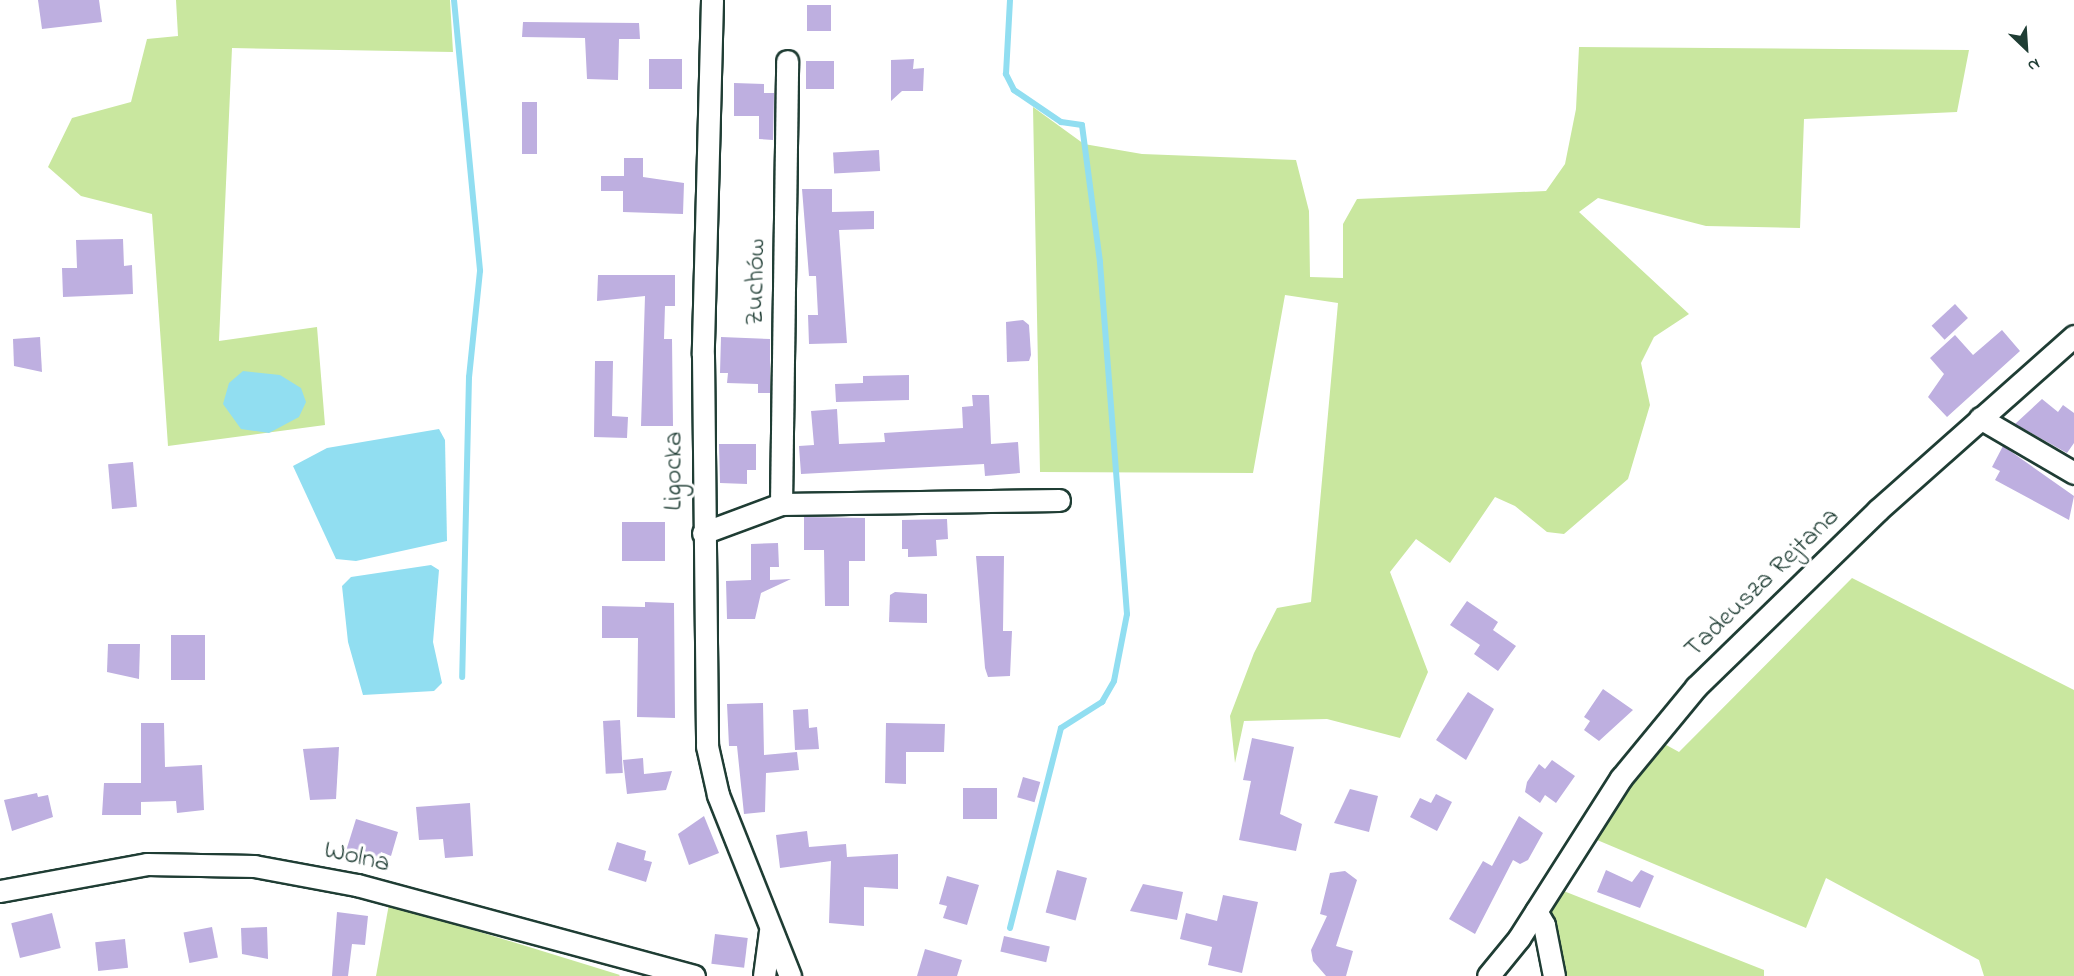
<!DOCTYPE html>
<meta charset="utf-8">
<style>
body{margin:0}
#map{position:relative;width:2074px;height:976px;overflow:hidden;background:#fff;font-family:"Indie Flower",sans-serif}
div>[style]{position:absolute}
.green>*{inset:0;background:#c9e79f}
.water>*{inset:0;background:#91def1}
.stream>*{height:6px;margin:-3px;padding:0 3px;transform-origin:3px;border-radius:3px;background:#91def1}
.building>*{inset:0;background:#beafe0;transform-origin:0 0}
.roads{filter:drop-shadow(2px 0 #1f3d34) drop-shadow(-2px 0 #1f3d34) drop-shadow(0 2px #1f3d34) drop-shadow(0 -2px #1f3d34)}
.street>*{height:21px;margin:-10.5px;padding:0 10.5px;transform-origin:10.5px;border-radius:10.5px;background:#fff}
span{translate:-50% -50%;white-space:nowrap;text-align:center;line-height:1.15;-webkit-text-stroke:6px #fff;paint-order:stroke}
.street-label{font-size:27px;color:#1f3d34}
.north{position:absolute;left:1996px;top:18px;width:60px;height:60px;-webkit-text-stroke:4px #fff;paint-order:stroke;rotate:155deg;font-size:16px;font-weight:700;line-height:24px;text-align:center;color:#1f3d34}
.north::after{content:'';display:block;margin:auto;width:21px;height:27px;background:#1f3d34;clip-path:polygon(50% 0,100% 100%,50% 72%,0 100%)}
</style>
<div id="map">
<div class="green">
<div style="clip-path:polygon(176px 0,450px 0,453px 52px,232px 48px,219px 341px,317px 327px,325px 425px,168px 446px,152px 214px,81px 196px,48px 167px,72px 118px,131px 102px,147px 39px,178px 36px)"></div>
<div style="clip-path:polygon(1579px 47px,1969px 50px,1957px 112px,1804px 119px,1800px 228px,1706px 226px,1598px 198px,1579px 212px,1689px 314px,1654px 337px,1641px 363px,1650px 405px,1628px 479px,1564px 534px,1547px 532px,1515px 506px,1495px 497px,1450px 563px,1416px 539px,1390px 572px,1428px 672px,1400px 738px,1327px 719px,1244px 721px,1235px 763px,1230px 716px,1254px 653px,1277px 608px,1311px 602px,1338px 303px,1285px 295px,1253px 473px,1040px 472px,1033px 107px,1084px 144px,1142px 154px,1296px 160px,1309px 211px,1310px 277px,1343px 278px,1343px 224px,1357px 199px,1546px 191px,1565px 164px,1576px 109px)"></div>
<div style="clip-path:polygon(1852px 578px,2074px 690px,2074px 976px,1984px 976px,1979px 960px,1826px 878px,1806px 928px,1590px 837px,1659px 741px,1679px 752px)"></div>
<div style="clip-path:polygon(1556px 888px,1764px 970px,1764px 976px,1560px 976px,1546px 909px)"></div>
<div style="clip-path:polygon(389px 904px,620px 975px,619px 976px,376px 976px)"></div>
</div>
<div class="water">
<div style="clip-path:polygon(243px 371px,280px 375px,301px 388px,306px 402px,299px 417px,269px 433px,241px 429px,223px 404px,229px 383px)"></div>
<div style="clip-path:polygon(439px 429px,445px 440px,447px 541px,356px 561px,336px 559px,293px 466px,327px 448px)"></div>
<div style="clip-path:polygon(431px 565px,439px 570px,433px 642px,442px 683px,434px 691px,363px 695px,348px 642px,342px 586px,351px 577px)"></div>
</div>
<div class="stream">
<div style="left:454px;top:0;width:272px;rotate:84.5deg"></div>
<div style="left:480px;top:271px;width:107px;rotate:95.9deg"></div>
<div style="left:469px;top:377px;width:300px;rotate:91.3deg"></div>
<div style="left:1010px;top:928px;width:206px;rotate:-75.7deg"></div>
<div style="left:1061px;top:728px;width:49px;rotate:-32.4deg"></div>
<div style="left:1102px;top:702px;width:24px;rotate:-60deg"></div>
<div style="left:1114px;top:681px;width:68px;rotate:-79deg"></div>
<div style="left:1127px;top:614px;width:353px;rotate:-94.4deg"></div>
<div style="left:1100px;top:262px;width:138px;rotate:-97.5deg"></div>
<div style="left:1082px;top:125px;width:21px;rotate:-172deg"></div>
<div style="left:1061px;top:122px;width:57px;rotate:-145.8deg"></div>
<div style="left:1014px;top:90px;width:18px;rotate:-117deg"></div>
<div style="left:1006px;top:74px;width:74px;rotate:-86.9deg"></div>
</div>
<div class="building">
<div style="clip-path:polygon(38px 0,99px 0,102px 22px,42px 29px)"></div>
<div style="left:807px;top:5px;width:24px;height:26px"></div>
<div style="clip-path:polygon(523px 22px,639px 23px,640px 39px,619px 39px,618px 80px,587px 79px,585px 38px,522px 37px)"></div>
<div style="left:649px;top:59px;width:33px;height:30px"></div>
<div style="clip-path:polygon(914px 59px,913px 69px,924px 68px,923px 91px,902px 91px,891px 101px,891px 60px)"></div>
<div style="left:806px;top:61px;width:28px;height:28px"></div>
<div style="clip-path:polygon(734px 83px,764px 84px,764px 93px,774px 93px,773px 140px,759px 139px,759px 116px,734px 116px)"></div>
<div style="left:522px;top:102px;width:15px;height:52px"></div>
<div style="left:879px;top:150px;width:21px;height:46px;rotate:87deg"></div>
<div style="clip-path:polygon(624px 158px,643px 158px,643px 177px,684px 183px,683px 214px,623px 212px,623px 191px,601px 191px,601px 176px,624px 176px)"></div>
<div style="clip-path:polygon(802px 189px,832px 189px,832px 212px,874px 211px,874px 229px,839px 230px,847px 343px,809px 344px,808px 315px,818px 315px,816px 276px,809px 276px)"></div>
<div style="clip-path:polygon(123px 239px,124px 266px,132px 265px,133px 294px,63px 297px,62px 268px,77px 268px,76px 240px)"></div>
<div style="clip-path:polygon(598px 275px,675px 275px,675px 306px,665px 306px,664px 339px,672px 339px,673px 426px,641px 426px,645px 296px,597px 301px)"></div>
<div style="left:1955px;top:304px;width:19px;height:32px;rotate:47deg"></div>
<div style="clip-path:polygon(1023px 320px,1029px 325px,1031px 355px,1029px 361px,1007px 362px,1006px 322px)"></div>
<div style="clip-path:polygon(2002px 330px,2020px 351px,1947px 417px,1928px 397px,1944px 374px,1930px 358px,1955px 335px,1973px 355px)"></div>
<div style="clip-path:polygon(40px 337px,42px 372px,14px 366px,13px 339px)"></div>
<div style="clip-path:polygon(721px 337px,770px 339px,770px 393px,758px 393px,758px 384px,727px 383px,728px 373px,720px 373px)"></div>
<div style="clip-path:polygon(595px 361px,613px 361px,612px 416px,628px 417px,627px 438px,594px 437px)"></div>
<div style="clip-path:polygon(909px 375px,909px 400px,836px 402px,835px 384px,863px 383px,863px 376px)"></div>
<div style="clip-path:polygon(972px 395px,989px 395px,991px 444px,1018px 442px,1020px 473px,985px 476px,984px 464px,801px 474px,799px 446px,814px 445px,811px 411px,837px 409px,839px 444px,885px 442px,884px 433px,963px 428px,962px 407px,973px 406px)"></div>
<div style="clip-path:polygon(2042px 399px,2058px 412px,2063px 405px,2074px 413px,2074px 443px,2067px 453px,2015px 424px)"></div>
<div style="clip-path:polygon(719px 444px,756px 444px,756px 470px,747px 470px,747px 484px,720px 483px)"></div>
<div style="clip-path:polygon(2003px 446px,2074px 496px,2069px 520px,1995px 480px,2000px 471px,1992px 467px)"></div>
<div style="left:133px;top:462px;width:45px;height:25px;rotate:85deg"></div>
<div style="clip-path:polygon(804px 517px,865px 518px,865px 561px,849px 561px,849px 606px,825px 606px,824px 550px,804px 550px)"></div>
<div style="clip-path:polygon(947px 519px,948px 539px,936px 540px,937px 556px,908px 557px,908px 549px,902px 549px,902px 520px)"></div>
<div style="left:622px;top:522px;width:43px;height:39px"></div>
<div style="clip-path:polygon(778px 543px,779px 567px,770px 567px,770px 580px,791px 579px,761px 593px,755px 619px,727px 619px,726px 581px,751px 580px,751px 544px)"></div>
<div style="clip-path:polygon(976px 556px,1004px 556px,1003px 631px,1012px 631px,1010px 676px,988px 677px,985px 668px)"></div>
<div style="clip-path:polygon(895px 592px,927px 594px,927px 623px,889px 622px,890px 595px)"></div>
<div style="clip-path:polygon(1467px 601px,1498px 622px,1493px 630px,1516px 646px,1498px 671px,1474px 654px,1480px 645px,1450px 625px)"></div>
<div style="clip-path:polygon(645px 602px,674px 603px,675px 718px,637px 717px,638px 638px,602px 638px,602px 606px,645px 607px)"></div>
<div style="left:171px;top:635px;width:34px;height:45px"></div>
<div style="clip-path:polygon(108px 644px,140px 644px,139px 679px,107px 672px)"></div>
<div style="clip-path:polygon(1603px 689px,1633px 710px,1599px 741px,1584px 730px,1590px 721px,1584px 717px)"></div>
<div style="clip-path:polygon(1468px 692px,1494px 709px,1466px 760px,1436px 740px)"></div>
<div style="clip-path:polygon(763px 703px,764px 755px,797px 752px,799px 770px,766px 773px,765px 812px,744px 814px,737px 746px,729px 746px,727px 704px)"></div>
<div style="clip-path:polygon(808px 709px,809px 728px,817px 727px,819px 749px,795px 750px,793px 710px)"></div>
<div style="left:620px;top:720px;width:53px;height:17px;rotate:87deg"></div>
<div style="clip-path:polygon(141px 723px,164px 723px,165px 767px,202px 765px,204px 810px,177px 813px,176px 801px,141px 802px,141px 815px,102px 815px,104px 783px,141px 783px)"></div>
<div style="clip-path:polygon(886px 723px,945px 724px,944px 752px,906px 752px,906px 784px,885px 783px)"></div>
<div style="clip-path:polygon(1252px 738px,1294px 747px,1280px 814px,1302px 824px,1296px 851px,1239px 840px,1251px 781px,1243px 780px)"></div>
<div style="clip-path:polygon(339px 747px,336px 799px,310px 800px,303px 749px)"></div>
<div style="clip-path:polygon(643px 758px,644px 774px,672px 771px,666px 790px,627px 794px,623px 760px)"></div>
<div style="clip-path:polygon(1552px 760px,1575px 776px,1556px 803px,1545px 795px,1540px 803px,1525px 792px,1527px 782px,1539px 764px,1545px 769px)"></div>
<div style="left:1023px;top:777px;width:18px;height:21px;rotate:16deg"></div>
<div style="left:963px;top:788px;width:34px;height:31px"></div>
<div style="clip-path:polygon(1350px 789px,1378px 796px,1369px 832px,1334px 823px)"></div>
<div style="clip-path:polygon(37px 793px,38px 797px,48px 795px,53px 817px,12px 831px,4px 800px)"></div>
<div style="clip-path:polygon(1436px 794px,1452px 802px,1437px 831px,1410px 817px,1420px 798px,1431px 803px)"></div>
<div style="clip-path:polygon(470px 803px,473px 856px,445px 858px,443px 839px,419px 840px,416px 807px)"></div>
<div style="clip-path:polygon(704px 816px,719px 853px,689px 865px,678px 834px)"></div>
<div style="clip-path:polygon(1519px 816px,1543px 833px,1528px 860px,1520px 864px,1513px 860px,1475px 934px,1449px 919px,1483px 861px,1492px 866px)"></div>
<div style="clip-path:polygon(356px 819px,398px 832px,391px 856px,381px 852px,379px 860px,346px 851px)"></div>
<div style="clip-path:polygon(807px 831px,809px 847px,846px 844px,847px 857px,898px 854px,898px 889px,864px 887px,864px 926px,829px 923px,831px 861px,780px 868px,776px 835px)"></div>
<div style="clip-path:polygon(617px 842px,646px 851px,644px 860px,652px 862px,646px 882px,608px 870px)"></div>
<div style="left:1057px;top:870px;width:31px;height:44px;rotate:15deg"></div>
<div style="clip-path:polygon(1606px 870px,1632px 882px,1641px 870px,1654px 876px,1640px 908px,1597px 892px)"></div>
<div style="clip-path:polygon(1345px 871px,1357px 880px,1336px 946px,1353px 951px,1346px 976px,1326px 976px,1313px 961px,1311px 950px,1327px 916px,1320px 914px,1330px 873px)"></div>
<div style="clip-path:polygon(947px 876px,979px 885px,967px 925px,943px 918px,947px 906px,939px 904px)"></div>
<div style="clip-path:polygon(1143px 884px,1183px 892px,1177px 920px,1130px 911px)"></div>
<div style="clip-path:polygon(1223px 895px,1258px 902px,1242px 973px,1208px 965px,1212px 947px,1180px 939px,1186px 913px,1217px 921px)"></div>
<div style="clip-path:polygon(337px 912px,368px 916px,365px 945px,352px 944px,348px 976px,332px 976px)"></div>
<div style="left:52px;top:913px;width:36px;height:42px;rotate:76deg"></div>
<div style="left:212px;top:927px;width:31px;height:29px;rotate:79deg"></div>
<div style="clip-path:polygon(267px 927px,268px 959px,242px 954px,241px 928px)"></div>
<div style="left:715px;top:934px;width:33px;height:30px;rotate:7deg"></div>
<div style="left:1004px;top:936px;width:47px;height:16px;rotate:13deg"></div>
<div style="left:125px;top:939px;width:29px;height:30px;rotate:84deg"></div>
<div style="clip-path:polygon(925px 949px,962px 960px,957px 976px,917px 976px)"></div>
</div>
<div class="roads">
<div class="street">
<div style="left:712px;top:0;width:355px;rotate:91.5deg"></div>
<div style="left:703px;top:355px;width:391px;rotate:89.4deg"></div>
<div style="left:707px;top:746px;width:50px;rotate:77.3deg"></div>
<div style="left:718px;top:795px;width:195px;rotate:68.3deg"></div>
<div style="left:1980px;top:418px;width:109px;rotate:30.3deg"></div>
<div style="left:781px;top:504px;width:443px;rotate:-89.2deg"></div>
<div style="left:703px;top:533px;width:83px;rotate:-20.4deg"></div>
<div style="left:781px;top:504px;width:278px;rotate:-0.8deg"></div>
<div style="left:0;top:891px;width:149px;rotate:-10.4deg"></div>
<div style="left:147px;top:864px;width:107px;rotate:1.1deg"></div>
<div style="left:254px;top:866px;width:105px;rotate:10.5deg"></div>
<div style="left:357px;top:885px;width:349px;rotate:15.1deg"></div>
<div style="left:1536px;top:911px;width:16px;rotate:60deg"></div>
<div style="left:1544px;top:925px;width:52px;rotate:78.9deg"></div>
<div style="left:764px;top:976px;width:45px;rotate:-82.4deg"></div>
<div style="left:1488px;top:976px;width:49px;rotate:-50.8deg"></div>
<div style="left:1519px;top:938px;width:190px;rotate:-57.5deg"></div>
<div style="left:1621px;top:778px;width:118px;rotate:-50.5deg"></div>
<div style="left:1696px;top:687px;width:254px;rotate:-44.2deg"></div>
<div style="left:1878px;top:510px;width:262px;rotate:-41.6deg"></div>
</div>
</div>
<div class="street-label">
<span style="left:756px;top:282px;rotate:-89deg">Zuchów</span>
<span style="left:674px;top:471px;rotate:-90deg">Ligocka</span>
<span style="left:1762px;top:583px;rotate:-44deg">Tadeusza Rejtana</span>
<span style="left:357px;top:857px;rotate:13deg">Wolna</span>
</div>
<div class="north">N</div>
</div>
